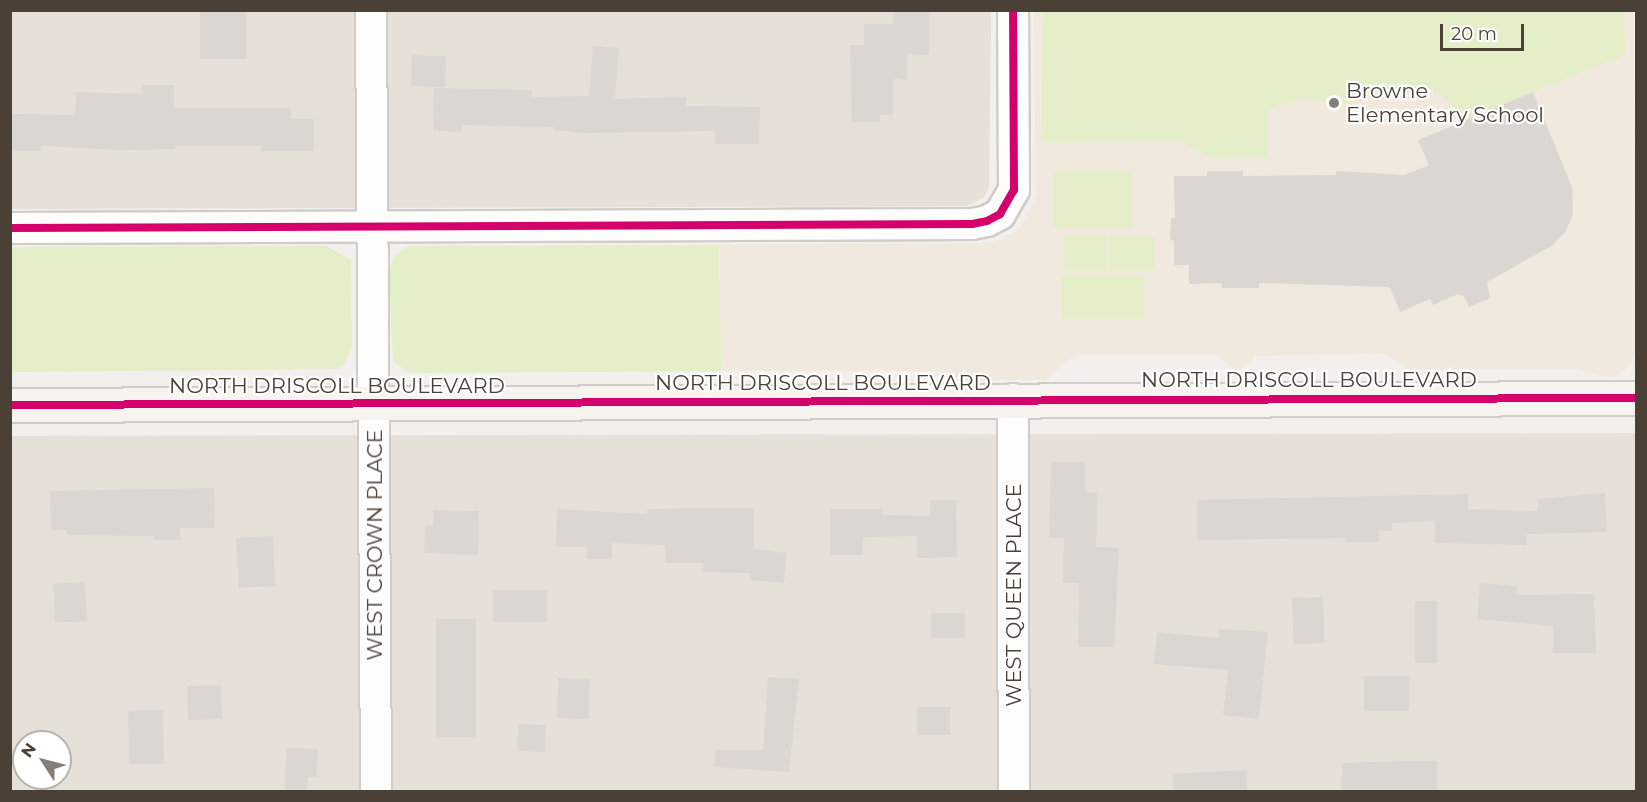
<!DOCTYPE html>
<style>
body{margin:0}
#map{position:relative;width:1647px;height:802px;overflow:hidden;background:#f2efec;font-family:Montserrat,sans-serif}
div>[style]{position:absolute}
.residential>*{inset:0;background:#e7e0d9}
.education>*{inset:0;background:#f1e9dd}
.green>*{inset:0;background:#e4eec9;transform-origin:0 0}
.building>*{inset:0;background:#dbd6d2;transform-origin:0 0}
.roads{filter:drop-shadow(2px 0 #d0cdc9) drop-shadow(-2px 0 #d0cdc9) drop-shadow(0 2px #d0cdc9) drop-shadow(0 -2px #d0cdc9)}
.minor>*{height:30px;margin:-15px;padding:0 15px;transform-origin:15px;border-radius:15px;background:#fdfdfc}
.secondary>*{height:33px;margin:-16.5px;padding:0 16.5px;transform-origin:16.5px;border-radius:16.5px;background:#f7f4ef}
.cycleway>*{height:8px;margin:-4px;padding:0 4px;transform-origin:4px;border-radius:4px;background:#d6006c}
.dots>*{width:16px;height:16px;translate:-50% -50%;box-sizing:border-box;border:3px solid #fff;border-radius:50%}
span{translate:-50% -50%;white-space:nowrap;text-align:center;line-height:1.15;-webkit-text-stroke:4.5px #fff;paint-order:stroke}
.poi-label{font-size:21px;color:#4a4036}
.left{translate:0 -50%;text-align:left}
.street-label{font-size:21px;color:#4a4036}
.frame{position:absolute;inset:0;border:12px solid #4a4036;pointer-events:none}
.north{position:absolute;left:12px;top:730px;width:60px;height:60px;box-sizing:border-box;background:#fff;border:2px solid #b7b3af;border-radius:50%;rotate:306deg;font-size:16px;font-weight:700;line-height:24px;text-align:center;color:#4a4036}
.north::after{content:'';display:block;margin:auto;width:21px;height:27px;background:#857d76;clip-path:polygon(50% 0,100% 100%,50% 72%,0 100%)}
.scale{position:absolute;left:1440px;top:24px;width:84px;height:27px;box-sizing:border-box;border:3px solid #4a4036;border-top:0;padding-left:8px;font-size:18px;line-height:21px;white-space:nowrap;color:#4a4036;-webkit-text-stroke:4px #fff;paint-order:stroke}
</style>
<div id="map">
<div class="residential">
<div style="clip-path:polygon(10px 11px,991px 11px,989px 188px,984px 197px,967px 206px,11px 209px)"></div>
<div style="clip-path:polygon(evenodd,1636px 433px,1636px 791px,11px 791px,10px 436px,1636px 433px,24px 742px,60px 742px,60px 778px,24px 778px,24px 742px)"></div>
</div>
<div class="education">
<div style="clip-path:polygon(1034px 11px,1633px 11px,1634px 356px,1631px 366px,1611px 378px,1575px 369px,1409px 369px,1387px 354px,1255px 356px,1244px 368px,1235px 369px,1216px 355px,1080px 355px,1069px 359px,1046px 380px,957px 380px,938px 371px,721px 371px,719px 245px,990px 243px,1018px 231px,1036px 196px)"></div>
</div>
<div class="green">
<div style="clip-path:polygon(1043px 10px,1624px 11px,1625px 55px,1464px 120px,1445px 98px,1427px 89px,1407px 88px,1347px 105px,1307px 99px,1281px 104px,1267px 112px,1268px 157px,1211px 158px,1179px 141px,1041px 142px)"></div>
<div style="left:1132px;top:171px;width:57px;height:78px;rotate:90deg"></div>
<div style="left:1064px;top:236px;width:43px;height:34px"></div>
<div style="left:1110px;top:236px;width:44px;height:34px"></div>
<div style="clip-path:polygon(719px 245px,721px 371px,421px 373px,408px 372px,393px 361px,389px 271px,395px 255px,408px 246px)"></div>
<div style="clip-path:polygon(326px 246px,351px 260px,352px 348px,343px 366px,337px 369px,11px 372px,11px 247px)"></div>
<div style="left:1144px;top:275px;width:44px;height:82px;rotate:90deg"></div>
</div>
<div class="building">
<div style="left:200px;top:10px;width:47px;height:49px"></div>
<div style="clip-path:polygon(893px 10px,929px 10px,929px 55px,907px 54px,907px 80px,893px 79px,893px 115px,880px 115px,880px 122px,852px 122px,850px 45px,864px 45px,864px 24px,893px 24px)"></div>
<div style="clip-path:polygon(593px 46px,619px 48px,615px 99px,686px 97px,686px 106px,760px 107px,759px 144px,715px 144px,715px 131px,585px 133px,554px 130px,554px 127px,462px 125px,461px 133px,433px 130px,434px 88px,532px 90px,532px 97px,589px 96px)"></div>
<div style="left:412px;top:55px;width:34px;height:31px;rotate:2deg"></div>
<div style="clip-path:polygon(142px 85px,174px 85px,174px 108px,291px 108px,291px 119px,314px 119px,314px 151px,261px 151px,261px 146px,175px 146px,175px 149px,123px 150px,41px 146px,41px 151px,10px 151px,10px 114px,75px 115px,76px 92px,142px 94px)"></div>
<div style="clip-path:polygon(1533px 92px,1572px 187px,1573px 214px,1566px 231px,1553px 245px,1487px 282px,1490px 298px,1469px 307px,1464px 296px,1458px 294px,1433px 305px,1430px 299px,1400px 312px,1390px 287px,1259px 283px,1259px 288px,1222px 288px,1222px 283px,1189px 284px,1189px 265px,1174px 265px,1174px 242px,1170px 238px,1171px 218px,1175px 218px,1174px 176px,1207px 176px,1207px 171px,1243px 171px,1243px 176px,1336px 175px,1336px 171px,1404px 175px,1429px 165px,1418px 140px)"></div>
<div style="clip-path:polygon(1051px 462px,1085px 462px,1085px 492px,1097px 493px,1096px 547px,1119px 548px,1114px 647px,1078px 647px,1079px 583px,1063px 583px,1064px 538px,1049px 538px)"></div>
<div style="clip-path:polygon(214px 488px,215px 528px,180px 528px,181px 540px,153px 540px,154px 536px,67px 535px,67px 530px,51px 530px,50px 491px)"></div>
<div style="clip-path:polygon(1605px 493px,1607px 532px,1527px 534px,1527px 545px,1435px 543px,1435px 521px,1392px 523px,1392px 531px,1379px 531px,1379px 542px,1345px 542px,1345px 538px,1197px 540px,1197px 500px,1468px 494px,1468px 509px,1538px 511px,1538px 499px)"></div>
<div style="clip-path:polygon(930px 500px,956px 500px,957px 557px,917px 558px,917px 536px,863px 537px,863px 555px,830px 555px,830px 509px,883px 509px,883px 515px,930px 516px)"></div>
<div style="clip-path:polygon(704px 508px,754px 508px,754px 549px,787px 553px,784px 583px,750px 580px,751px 573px,703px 572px,703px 563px,665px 563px,665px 545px,612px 543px,612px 559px,587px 559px,587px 547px,556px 547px,557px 509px,647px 514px,648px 509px)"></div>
<div style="clip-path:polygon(433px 510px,479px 511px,478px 555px,424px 553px,425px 525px,433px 526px)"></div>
<div style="left:273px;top:536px;width:50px;height:37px;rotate:87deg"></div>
<div style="left:85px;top:582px;width:39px;height:32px;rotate:87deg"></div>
<div style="clip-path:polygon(1480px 583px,1517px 586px,1516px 595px,1594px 594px,1596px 653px,1553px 653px,1553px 626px,1477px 619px)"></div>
<div style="left:493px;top:590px;width:54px;height:32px"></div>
<div style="left:1323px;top:597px;width:46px;height:31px;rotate:88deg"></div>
<div style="left:1415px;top:601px;width:22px;height:62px"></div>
<div style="left:931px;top:613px;width:34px;height:25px"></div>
<div style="left:436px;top:619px;width:40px;height:118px"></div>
<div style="clip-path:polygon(1219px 629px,1268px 632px,1259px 719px,1223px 715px,1228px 670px,1154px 664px,1157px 632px,1219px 638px)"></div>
<div style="left:1409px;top:676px;width:35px;height:45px;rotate:90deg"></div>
<div style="clip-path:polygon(768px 677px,799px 679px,789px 772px,714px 767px,715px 750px,763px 750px)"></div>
<div style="left:558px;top:678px;width:32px;height:40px;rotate:2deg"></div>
<div style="left:221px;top:685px;width:34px;height:34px;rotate:88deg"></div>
<div style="left:917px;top:707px;width:33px;height:28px"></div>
<div style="left:163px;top:710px;width:54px;height:35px;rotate:89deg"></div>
<div style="left:518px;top:724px;width:28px;height:27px;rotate:2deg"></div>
<div style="clip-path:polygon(286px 748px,318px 749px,317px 777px,308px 777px,307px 792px,285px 792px)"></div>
<div style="clip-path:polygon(1411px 761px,1437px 761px,1437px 792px,1341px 792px,1342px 763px)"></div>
<div style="left:1246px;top:770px;width:22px;height:73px;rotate:87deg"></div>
</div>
<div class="roads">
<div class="minor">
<div style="left:371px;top:10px;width:782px;rotate:89.63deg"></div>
<div style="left:10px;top:228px;width:962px;rotate:-0.24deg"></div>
<div style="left:972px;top:224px;width:15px;rotate:-11deg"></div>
<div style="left:987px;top:221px;width:15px;rotate:-28deg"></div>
<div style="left:1000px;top:214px;width:28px;rotate:-60deg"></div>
<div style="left:1014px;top:190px;width:180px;rotate:-90.3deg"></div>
<div style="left:1013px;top:399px;width:393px;rotate:89.9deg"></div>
</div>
<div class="secondary">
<div style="left:10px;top:405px;width:1626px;rotate:-0.25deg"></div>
</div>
</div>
<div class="cycleway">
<div style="left:10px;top:228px;width:962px;rotate:-0.24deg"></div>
<div style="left:972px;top:224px;width:15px;rotate:-11deg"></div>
<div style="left:987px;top:221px;width:15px;rotate:-28deg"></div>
<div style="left:1000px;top:214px;width:28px;rotate:-60deg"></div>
<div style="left:1014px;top:190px;width:180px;rotate:-90.3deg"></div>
<div style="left:10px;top:405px;width:1626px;rotate:-0.25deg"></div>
</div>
<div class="dots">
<div style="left:1334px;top:103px;background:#857d76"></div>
</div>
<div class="poi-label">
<span class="left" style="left:1346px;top:103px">Browne<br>Elementary School</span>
</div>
<div class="street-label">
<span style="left:1309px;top:380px">NORTH DRISCOLL BOULEVARD</span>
<span style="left:823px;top:383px">NORTH DRISCOLL BOULEVARD</span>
<span style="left:337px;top:386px">NORTH DRISCOLL BOULEVARD</span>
<span style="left:375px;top:545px;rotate:-90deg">WEST CROWN PLACE</span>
<span style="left:1014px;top:595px;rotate:-90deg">WEST QUEEN PLACE</span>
</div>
<div class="frame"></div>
<div class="north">N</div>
<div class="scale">20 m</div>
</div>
